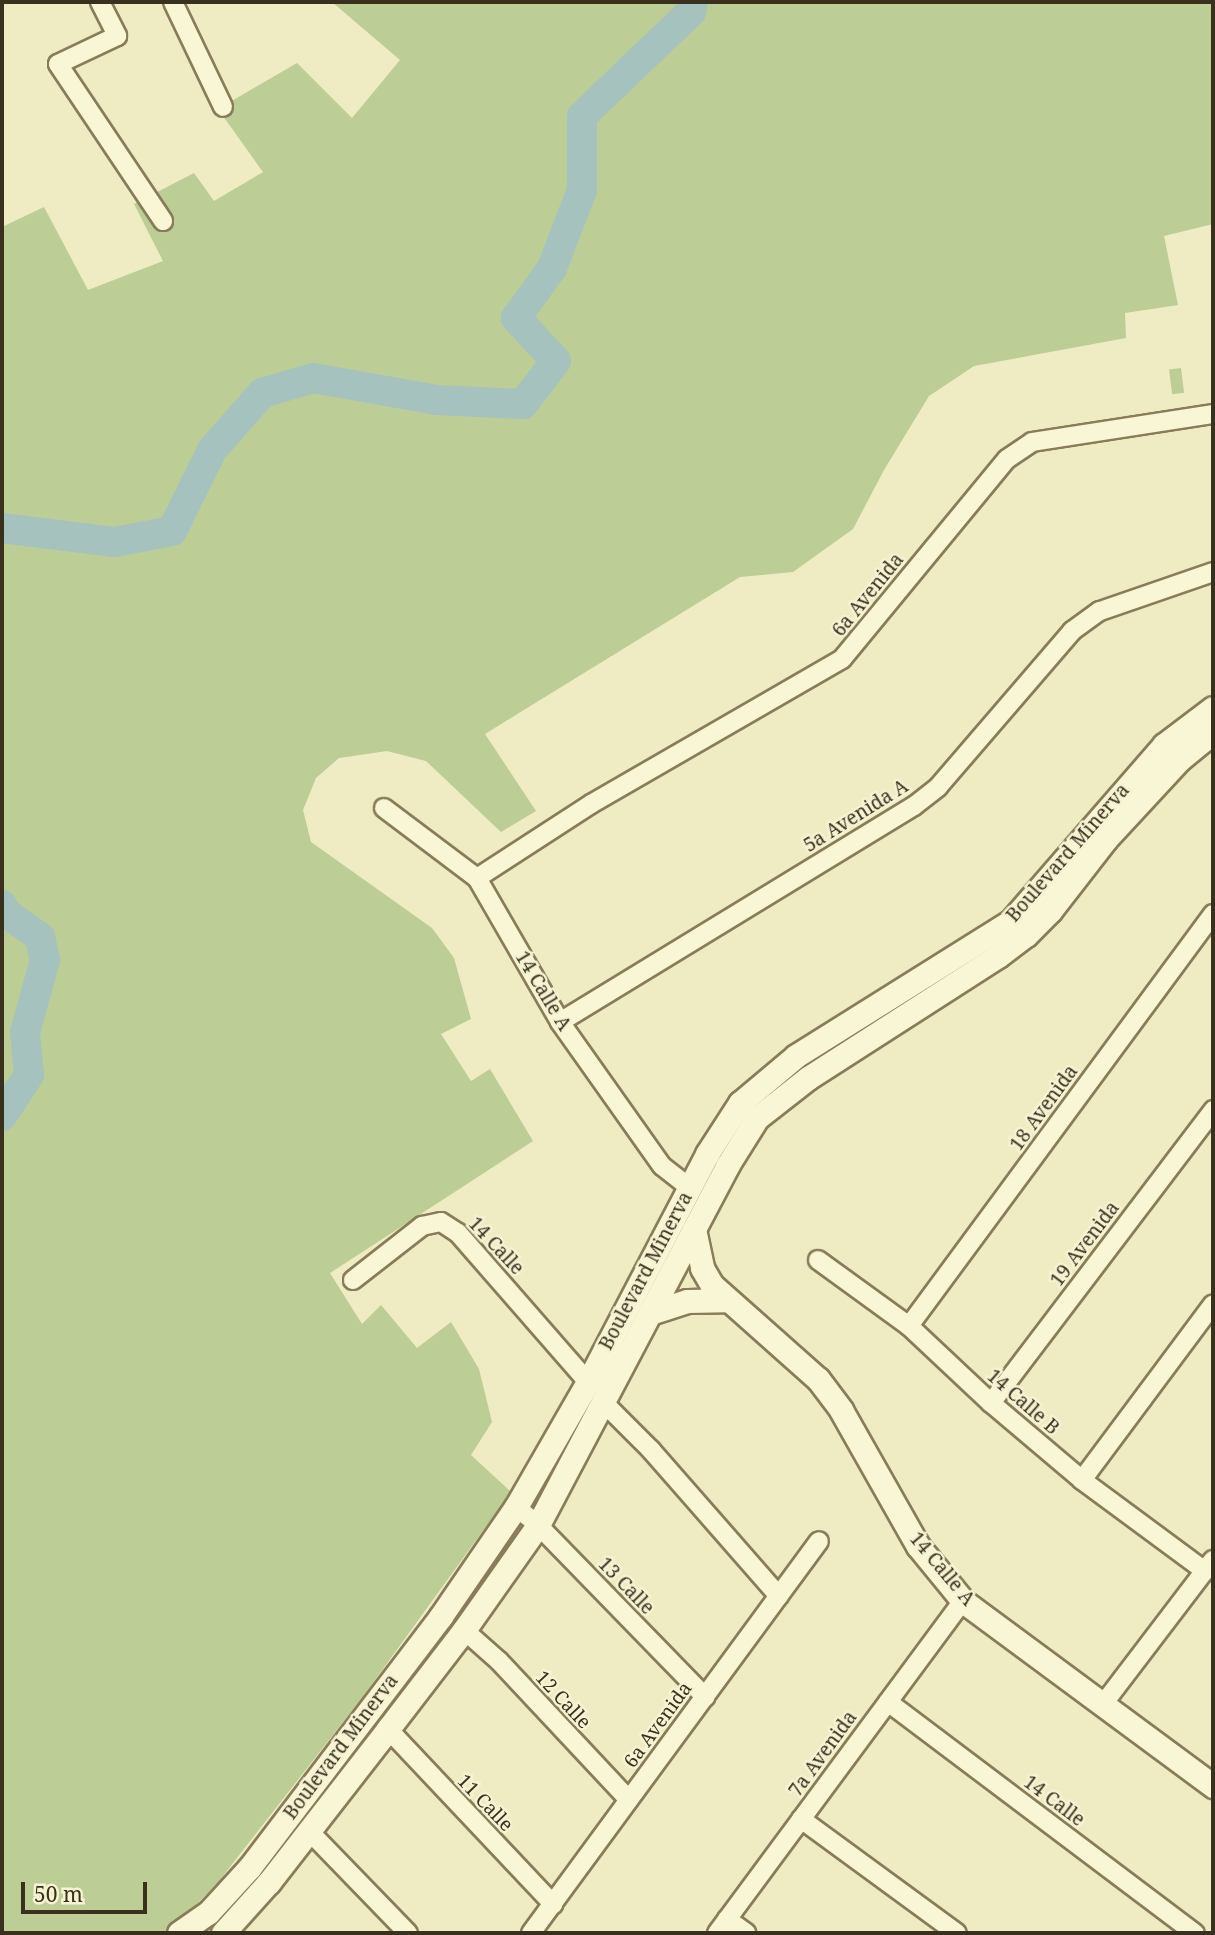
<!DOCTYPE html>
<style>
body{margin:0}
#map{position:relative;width:1215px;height:1935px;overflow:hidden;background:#efebc3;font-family:"Noto Serif",serif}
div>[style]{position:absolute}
.green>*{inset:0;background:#bccd96;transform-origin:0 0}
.river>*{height:30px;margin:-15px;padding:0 15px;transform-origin:15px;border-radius:15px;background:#a5c2bf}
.roads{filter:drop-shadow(2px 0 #897c59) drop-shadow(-2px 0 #897c59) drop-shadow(0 2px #897c59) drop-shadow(0 -2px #897c59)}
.minor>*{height:18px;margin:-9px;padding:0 9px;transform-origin:9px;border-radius:9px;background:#f9f6d6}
.tertiary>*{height:23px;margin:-11.5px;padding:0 11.5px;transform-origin:11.5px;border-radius:11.5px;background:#f9f6d6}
span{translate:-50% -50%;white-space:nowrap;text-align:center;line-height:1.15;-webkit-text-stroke:5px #f6f3d3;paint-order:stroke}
.street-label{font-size:19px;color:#39301e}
.frame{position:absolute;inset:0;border:4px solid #39301e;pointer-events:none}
.scale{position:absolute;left:21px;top:1882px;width:126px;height:32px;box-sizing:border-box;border:4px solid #39301e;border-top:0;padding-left:9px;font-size:21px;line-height:24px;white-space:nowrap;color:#39301e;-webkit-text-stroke:5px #f6f3d3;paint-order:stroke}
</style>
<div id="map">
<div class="green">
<div style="clip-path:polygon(332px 2px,1213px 2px,1213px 224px,1164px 236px,1178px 305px,1125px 313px,1126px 338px,974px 366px,929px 396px,884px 470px,853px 529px,793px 572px,740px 577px,485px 734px,536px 811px,501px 832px,426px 761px,387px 751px,339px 758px,316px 778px,303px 810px,311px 842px,432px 928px,454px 958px,471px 1019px,441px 1034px,471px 1081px,490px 1069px,533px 1141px,330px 1273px,362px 1324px,381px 1305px,417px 1348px,451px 1322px,479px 1369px,492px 1422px,471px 1455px,511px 1492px,364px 1695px,219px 1881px,179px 1923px,166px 1933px,2px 1933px,2px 227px,44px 207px,88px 290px,163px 261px,134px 204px,194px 173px,214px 201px,263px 172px,218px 109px,297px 63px,352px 118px,400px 60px)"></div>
<div style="left:1181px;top:368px;width:25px;height:12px;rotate:83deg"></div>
</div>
<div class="river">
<div style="left:2px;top:528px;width:114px;rotate:7.1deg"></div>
<div style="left:115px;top:542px;width:58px;rotate:-10.9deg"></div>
<div style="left:172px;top:531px;width:90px;rotate:-63.7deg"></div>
<div style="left:212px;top:450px;width:76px;rotate:-48.7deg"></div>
<div style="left:262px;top:393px;width:53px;rotate:-16.4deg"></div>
<div style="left:313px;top:378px;width:126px;rotate:10.1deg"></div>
<div style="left:437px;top:400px;width:86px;rotate:2.7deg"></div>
<div style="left:523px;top:404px;width:54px;rotate:-52.5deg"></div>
<div style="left:556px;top:361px;width:59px;rotate:-132.9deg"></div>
<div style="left:516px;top:318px;width:62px;rotate:-54.2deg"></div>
<div style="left:552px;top:268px;width:84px;rotate:-69deg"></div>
<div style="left:582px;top:190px;width:74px;rotate:-90deg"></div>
<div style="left:582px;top:116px;width:151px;rotate:-43.7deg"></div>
<div style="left:691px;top:12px;width:10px;rotate:-79deg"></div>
<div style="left:2px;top:905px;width:9px;rotate:63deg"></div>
<div style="left:6px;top:913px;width:42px;rotate:35.2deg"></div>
<div style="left:40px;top:937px;width:24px;rotate:78deg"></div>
<div style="left:45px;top:960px;width:75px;rotate:105.5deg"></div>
<div style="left:25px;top:1032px;width:43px;rotate:84.7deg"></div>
<div style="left:29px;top:1075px;width:49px;rotate:123.4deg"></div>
</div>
<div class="roads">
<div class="minor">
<div style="left:100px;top:2px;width:38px;rotate:63deg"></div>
<div style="left:117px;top:36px;width:65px;rotate:154.6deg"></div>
<div style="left:58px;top:64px;width:189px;rotate:56.2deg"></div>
<div style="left:173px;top:2px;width:116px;rotate:64.5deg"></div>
<div style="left:384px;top:808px;width:116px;rotate:37deg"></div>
<div style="left:477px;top:878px;width:166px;rotate:60deg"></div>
<div style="left:560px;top:1022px;width:176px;rotate:54.7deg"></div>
<div style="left:662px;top:1166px;width:36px;rotate:38deg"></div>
<div style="left:477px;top:878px;width:136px;rotate:-33deg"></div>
<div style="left:591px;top:804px;width:290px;rotate:-30deg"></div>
<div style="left:842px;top:659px;width:259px;rotate:-50.5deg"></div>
<div style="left:1007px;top:459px;width:30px;rotate:-34deg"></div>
<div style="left:1032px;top:442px;width:183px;rotate:-8.8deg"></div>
<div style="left:560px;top:1022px;width:415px;rotate:-31.4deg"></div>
<div style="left:914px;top:806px;width:31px;rotate:-38deg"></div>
<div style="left:938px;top:787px;width:206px;rotate:-49.3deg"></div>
<div style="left:1072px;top:631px;width:34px;rotate:-36deg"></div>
<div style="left:1100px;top:611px;width:120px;rotate:-19deg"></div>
<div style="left:818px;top:1260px;width:112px;rotate:36deg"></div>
<div style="left:909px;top:1326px;width:112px;rotate:43.2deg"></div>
<div style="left:991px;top:1403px;width:119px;rotate:40.2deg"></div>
<div style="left:1082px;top:1480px;width:153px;rotate:36.5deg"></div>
<div style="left:353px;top:1280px;width:88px;rotate:-38deg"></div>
<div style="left:422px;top:1226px;width:19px;rotate:-12deg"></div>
<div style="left:441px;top:1222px;width:20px;rotate:33deg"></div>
<div style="left:458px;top:1233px;width:198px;rotate:48.9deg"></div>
<div style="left:909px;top:1326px;width:512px;rotate:-53.58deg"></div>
<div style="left:602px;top:1401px;width:69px;rotate:45deg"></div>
<div style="left:651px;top:1450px;width:194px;rotate:48.8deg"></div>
<div style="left:991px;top:1403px;width:368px;rotate:-52.8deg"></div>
<div style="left:1082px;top:1480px;width:219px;rotate:-53.3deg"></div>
<div style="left:516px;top:1507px;width:28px;rotate:39deg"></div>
<div style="left:538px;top:1525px;width:240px;rotate:45.8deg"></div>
<div style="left:464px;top:1630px;width:47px;rotate:41.5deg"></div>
<div style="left:499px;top:1661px;width:190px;rotate:46.9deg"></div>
<div style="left:888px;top:1702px;width:384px;rotate:37deg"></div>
<div style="left:1104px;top:1703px;width:180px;rotate:-52.7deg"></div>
<div style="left:388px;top:1729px;width:241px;rotate:46.7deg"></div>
<div style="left:801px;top:1819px;width:193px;rotate:36.2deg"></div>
<div style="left:309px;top:1831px;width:142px;rotate:45.9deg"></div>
<div style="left:727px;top:1919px;width:24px;rotate:36deg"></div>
<div style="left:531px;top:1933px;width:486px;rotate:-53.7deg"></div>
<div style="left:717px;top:1933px;width:413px;rotate:-53.5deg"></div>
</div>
<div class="tertiary">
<div style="left:694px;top:1229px;width:40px;rotate:78deg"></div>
<div style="left:702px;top:1268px;width:20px;rotate:60deg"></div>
<div style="left:712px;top:1285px;width:142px;rotate:41.6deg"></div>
<div style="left:818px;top:1379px;width:39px;rotate:53deg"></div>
<div style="left:841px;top:1410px;width:156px;rotate:60.5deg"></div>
<div style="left:918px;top:1546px;width:71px;rotate:50.7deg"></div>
<div style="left:963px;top:1601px;width:311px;rotate:36.5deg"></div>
<div style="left:650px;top:1313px;width:39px;rotate:-18deg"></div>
<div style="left:687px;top:1301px;width:39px;rotate:-1deg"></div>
<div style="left:179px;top:1933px;width:35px;rotate:-35deg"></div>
<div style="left:208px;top:1913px;width:62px;rotate:-47.6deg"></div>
<div style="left:250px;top:1867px;width:315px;rotate:-52.7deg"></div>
<div style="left:441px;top:1616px;width:132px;rotate:-55.5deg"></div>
<div style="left:516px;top:1507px;width:144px;rotate:-60.1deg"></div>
<div style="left:588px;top:1382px;width:257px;rotate:-62.4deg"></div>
<div style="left:707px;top:1154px;width:61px;rotate:-57.1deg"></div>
<div style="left:740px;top:1103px;width:73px;rotate:-40deg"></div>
<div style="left:796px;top:1056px;width:254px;rotate:-32.1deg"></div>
<div style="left:1011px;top:921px;width:233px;rotate:-49deg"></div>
<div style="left:1164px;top:745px;width:61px;rotate:-37.1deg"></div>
<div style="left:223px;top:1933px;width:69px;rotate:-48deg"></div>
<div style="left:269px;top:1882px;width:194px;rotate:-52.1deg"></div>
<div style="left:388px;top:1729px;width:125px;rotate:-52.5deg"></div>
<div style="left:464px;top:1630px;width:128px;rotate:-54.8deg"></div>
<div style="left:538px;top:1525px;width:406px;rotate:-62.2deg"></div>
<div style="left:727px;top:1166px;width:57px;rotate:-58deg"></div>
<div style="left:757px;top:1118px;width:65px;rotate:-38.1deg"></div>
<div style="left:808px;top:1078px;width:226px;rotate:-32.7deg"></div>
<div style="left:998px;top:956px;width:35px;rotate:-37deg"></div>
<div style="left:1026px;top:935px;width:34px;rotate:-45deg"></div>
<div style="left:1050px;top:911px;width:90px;rotate:-52.2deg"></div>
<div style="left:1105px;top:840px;width:110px;rotate:-47.2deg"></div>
<div style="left:1180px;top:759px;width:43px;rotate:-39.3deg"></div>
</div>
</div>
<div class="street-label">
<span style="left:868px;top:595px;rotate:-51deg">6a Avenida</span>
<span style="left:856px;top:816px;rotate:-32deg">5a Avenida A</span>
<span style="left:1068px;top:853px;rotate:-49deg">Boulevard Minerva</span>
<span style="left:543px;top:991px;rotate:59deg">14 Calle A</span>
<span style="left:1044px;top:1108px;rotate:-54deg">18 Avenida</span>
<span style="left:1085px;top:1244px;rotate:-53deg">19 Avenida</span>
<span style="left:496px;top:1246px;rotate:47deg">14 Calle</span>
<span style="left:646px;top:1271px;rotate:-62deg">Boulevard Minerva</span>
<span style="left:1023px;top:1402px;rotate:41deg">14 Calle B</span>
<span style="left:942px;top:1569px;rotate:50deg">14 Calle A</span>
<span style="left:626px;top:1586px;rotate:46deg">13 Calle</span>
<span style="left:563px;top:1700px;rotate:47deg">12 Calle</span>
<span style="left:658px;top:1725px;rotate:-54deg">6a Avenida</span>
<span style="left:341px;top:1747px;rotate:-53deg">Boulevard Minerva</span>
<span style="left:823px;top:1754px;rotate:-54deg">7a Avenida</span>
<span style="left:1054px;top:1801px;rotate:37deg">14 Calle</span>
<span style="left:485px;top:1803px;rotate:46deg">11 Calle</span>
</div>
<div class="frame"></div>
<div class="scale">50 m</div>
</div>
